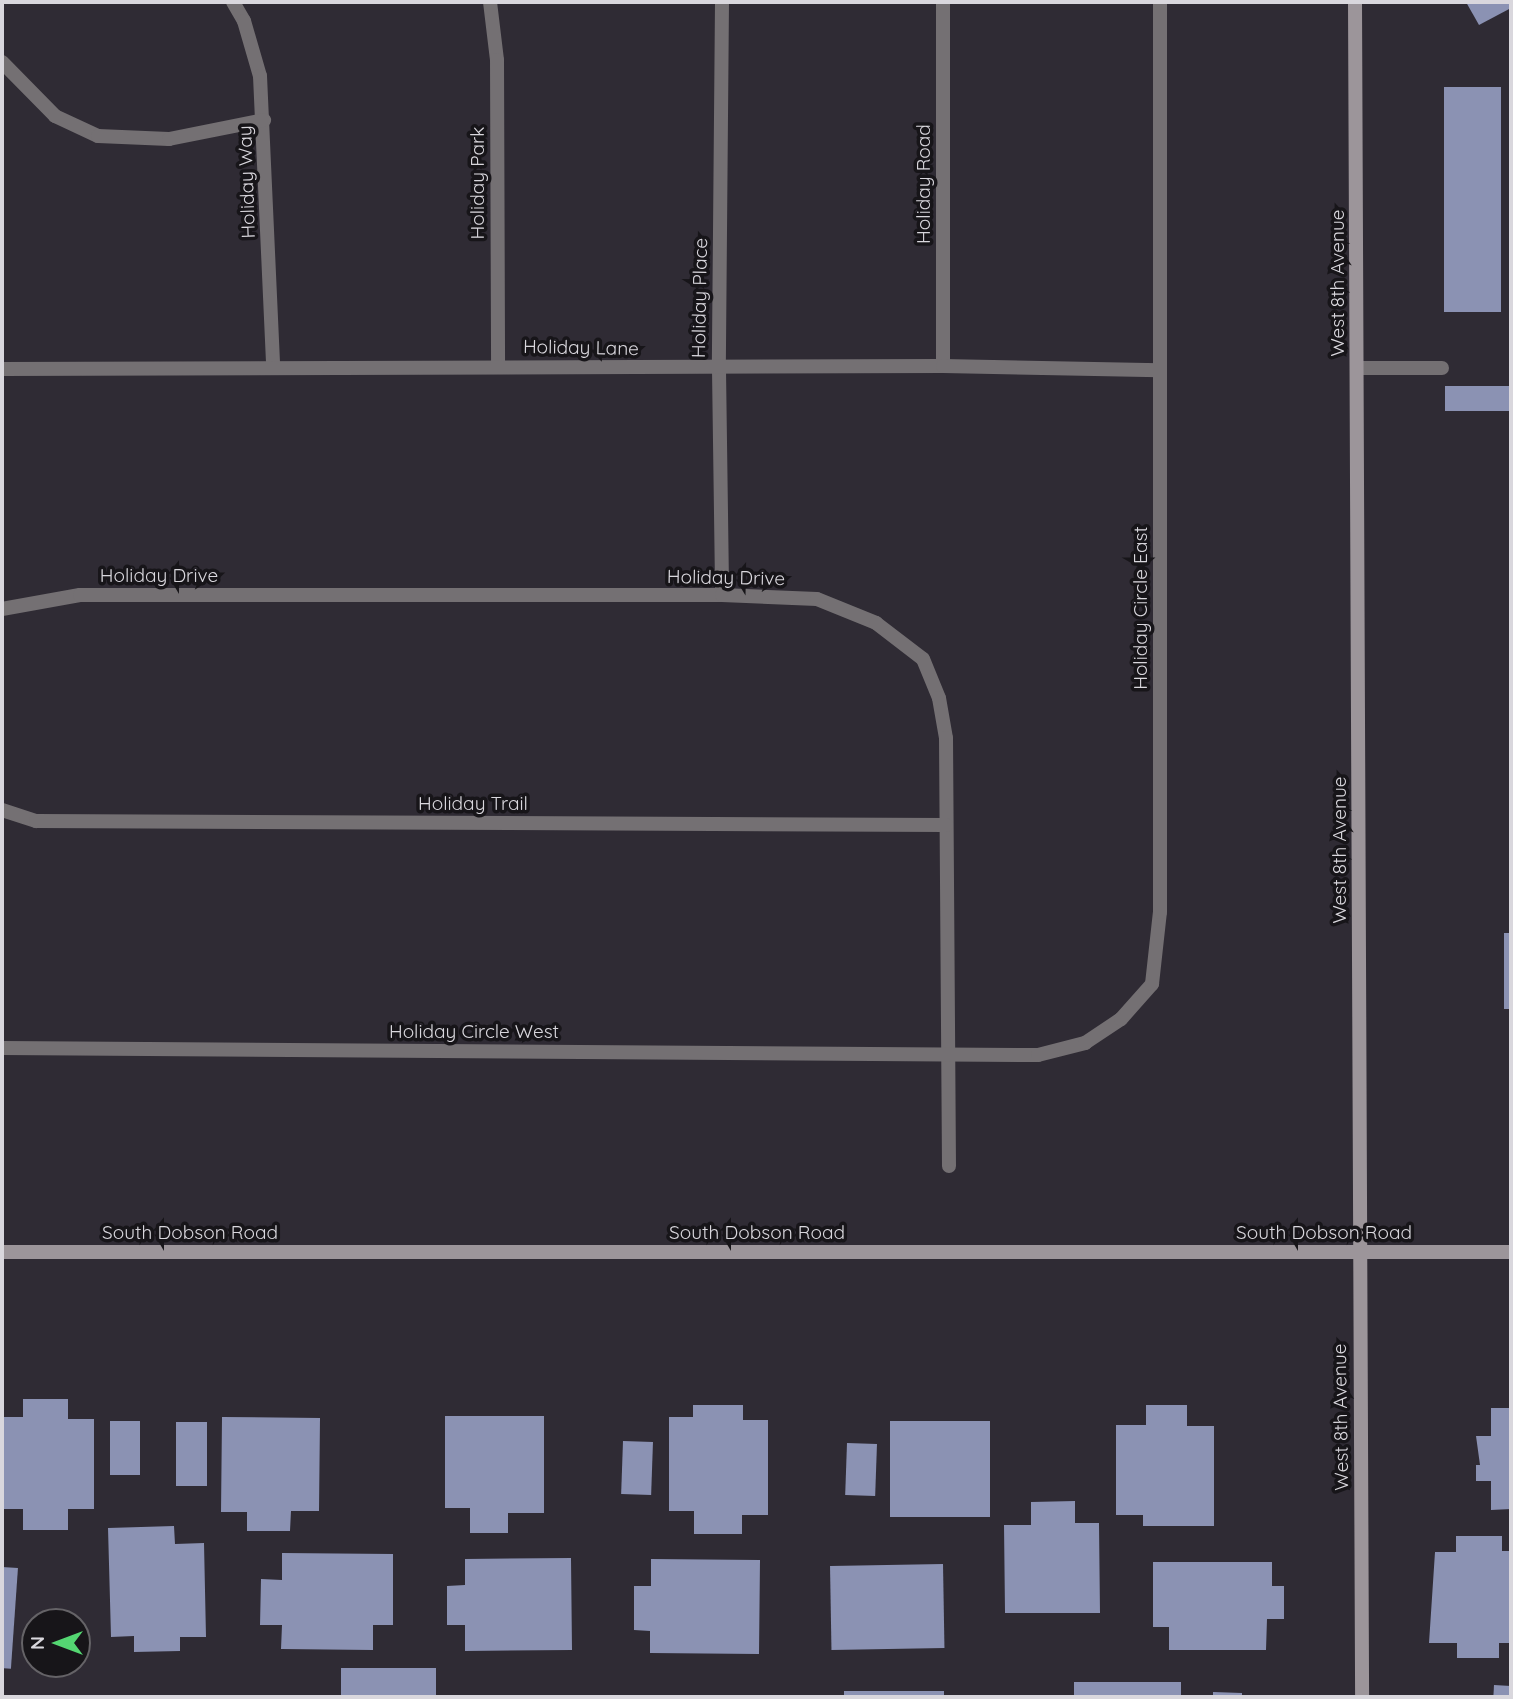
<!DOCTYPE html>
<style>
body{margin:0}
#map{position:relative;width:1513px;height:1699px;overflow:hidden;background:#2f2b34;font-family:Quicksand,sans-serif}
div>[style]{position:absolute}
.building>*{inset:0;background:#8b92b3;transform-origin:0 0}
.lane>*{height:14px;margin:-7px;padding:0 7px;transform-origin:7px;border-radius:7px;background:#747073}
.secondary>*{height:14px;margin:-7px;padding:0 7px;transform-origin:7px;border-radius:7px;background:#9c959a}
span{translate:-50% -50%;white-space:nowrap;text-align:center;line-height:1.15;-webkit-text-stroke:7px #171519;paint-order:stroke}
.street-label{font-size:19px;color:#d9d7dd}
.frame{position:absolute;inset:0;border:4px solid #d9d7dd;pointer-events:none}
.north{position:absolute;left:21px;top:1608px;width:70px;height:70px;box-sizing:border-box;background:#171519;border:2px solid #656367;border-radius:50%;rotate:270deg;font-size:19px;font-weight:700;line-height:28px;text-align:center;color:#d9d7dd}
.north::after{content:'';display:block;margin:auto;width:24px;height:32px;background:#54d672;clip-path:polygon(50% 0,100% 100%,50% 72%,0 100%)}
</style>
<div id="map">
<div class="building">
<div style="clip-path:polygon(1466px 2px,1511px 2px,1511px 8px,1479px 25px)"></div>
<div style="left:1444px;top:87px;width:57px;height:225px"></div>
<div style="left:1511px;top:386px;width:25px;height:66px;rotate:90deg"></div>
<div style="left:1504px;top:933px;width:7px;height:76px"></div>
<div style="clip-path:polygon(23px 1399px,68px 1399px,68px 1419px,94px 1419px,94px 1509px,68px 1509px,68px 1530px,23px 1530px,23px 1509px,2px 1509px,2px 1417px,23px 1417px)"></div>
<div style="clip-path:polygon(693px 1405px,743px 1405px,743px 1420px,768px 1420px,768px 1515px,742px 1515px,742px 1534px,694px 1534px,694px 1511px,669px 1511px,669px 1417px,693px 1417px)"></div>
<div style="clip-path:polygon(1146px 1405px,1187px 1405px,1187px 1426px,1214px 1426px,1214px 1526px,1143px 1526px,1143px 1515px,1116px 1515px,1116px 1425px,1146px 1425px)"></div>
<div style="clip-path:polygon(1491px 1408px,1511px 1408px,1511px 1509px,1491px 1510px,1491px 1481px,1476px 1481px,1476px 1465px,1480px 1465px,1476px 1436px,1491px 1436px)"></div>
<div style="clip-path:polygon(445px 1416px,544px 1416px,544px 1513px,508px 1513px,508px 1533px,470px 1533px,470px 1508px,445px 1508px)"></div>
<div style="clip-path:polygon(222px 1417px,320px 1418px,319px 1511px,291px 1511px,290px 1531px,247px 1531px,247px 1512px,221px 1512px)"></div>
<div style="left:110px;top:1421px;width:30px;height:54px"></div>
<div style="left:890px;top:1421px;width:100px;height:96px"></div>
<div style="left:176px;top:1422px;width:31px;height:64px"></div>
<div style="left:623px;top:1441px;width:30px;height:53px;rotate:2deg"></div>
<div style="left:847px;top:1443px;width:30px;height:52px;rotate:2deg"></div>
<div style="clip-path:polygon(1075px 1501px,1075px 1523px,1099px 1523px,1100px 1613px,1005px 1613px,1004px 1525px,1031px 1525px,1031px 1502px)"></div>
<div style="clip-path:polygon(174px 1526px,175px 1544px,204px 1543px,206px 1637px,180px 1637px,180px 1651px,134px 1652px,134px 1636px,111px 1637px,108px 1528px)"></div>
<div style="clip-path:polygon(1456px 1536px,1502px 1536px,1502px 1551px,1511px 1551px,1511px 1643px,1499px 1643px,1499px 1658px,1457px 1658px,1457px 1643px,1429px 1643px,1435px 1552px,1456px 1552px)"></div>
<div style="clip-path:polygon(282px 1553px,393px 1554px,393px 1625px,373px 1625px,373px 1650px,281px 1649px,282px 1625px,260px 1625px,261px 1579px,282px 1580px)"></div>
<div style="clip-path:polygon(571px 1558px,572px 1650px,465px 1651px,465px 1625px,447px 1625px,447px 1586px,465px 1585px,465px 1559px)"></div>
<div style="clip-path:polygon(651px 1559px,760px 1560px,759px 1654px,650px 1653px,650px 1631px,634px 1630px,634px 1586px,651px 1586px)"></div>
<div style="clip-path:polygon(1153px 1562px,1272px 1562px,1272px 1586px,1284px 1586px,1284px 1619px,1267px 1619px,1266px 1650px,1169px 1650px,1169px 1627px,1153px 1627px)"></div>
<div style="left:943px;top:1564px;width:84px;height:113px;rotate:89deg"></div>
<div style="left:2px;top:1567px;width:16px;height:101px;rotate:4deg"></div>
<div style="left:436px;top:1668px;width:29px;height:95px;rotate:90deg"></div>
<div style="left:1181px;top:1682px;width:15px;height:107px;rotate:90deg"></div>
<div style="left:1494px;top:1685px;width:17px;height:12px;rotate:3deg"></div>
<div style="left:844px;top:1691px;width:100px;height:6px"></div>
<div style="clip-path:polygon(1213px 1692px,1242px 1693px,1242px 1697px,1213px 1697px)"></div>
</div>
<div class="lane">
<div style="left:233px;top:2px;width:22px;rotate:60deg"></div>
<div style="left:244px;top:21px;width:57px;rotate:73.8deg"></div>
<div style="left:260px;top:76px;width:290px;rotate:87.4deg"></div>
<div style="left:490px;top:2px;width:58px;rotate:83.1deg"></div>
<div style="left:497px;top:60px;width:306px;rotate:89.8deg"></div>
<div style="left:722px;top:2px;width:368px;rotate:90.5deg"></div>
<div style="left:719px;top:370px;width:225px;rotate:89.2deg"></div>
<div style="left:943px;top:2px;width:364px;rotate:90deg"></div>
<div style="left:2px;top:62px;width:76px;rotate:45.5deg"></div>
<div style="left:55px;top:116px;width:47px;rotate:24.9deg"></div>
<div style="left:98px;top:136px;width:71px;rotate:2.4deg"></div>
<div style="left:169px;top:139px;width:97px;rotate:-11.3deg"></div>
<div style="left:1357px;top:368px;width:85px"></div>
<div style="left:2px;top:369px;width:941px;rotate:-0.18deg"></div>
<div style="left:943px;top:366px;width:217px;rotate:1.1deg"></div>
<div style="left:2px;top:609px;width:79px;rotate:-10.2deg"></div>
<div style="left:80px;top:595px;width:642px"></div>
<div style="left:722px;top:595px;width:95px;rotate:2.4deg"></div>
<div style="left:817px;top:599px;width:64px;rotate:22.1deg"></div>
<div style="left:876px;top:623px;width:59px;rotate:37.5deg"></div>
<div style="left:923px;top:659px;width:42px;rotate:67.7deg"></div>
<div style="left:939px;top:698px;width:41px;rotate:80.1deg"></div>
<div style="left:946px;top:738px;width:428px;rotate:89.6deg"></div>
<div style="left:2px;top:810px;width:36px;rotate:18deg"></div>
<div style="left:36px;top:821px;width:910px;rotate:0.25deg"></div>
<div style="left:2px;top:1048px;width:1036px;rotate:0.39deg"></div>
<div style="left:1038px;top:1055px;width:49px;rotate:-14.3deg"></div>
<div style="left:1085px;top:1043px;width:43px;rotate:-33.7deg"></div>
<div style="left:1121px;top:1019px;width:47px;rotate:-48.5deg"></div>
<div style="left:1152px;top:984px;width:72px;rotate:-83.7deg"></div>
<div style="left:1160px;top:912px;width:910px;rotate:-90deg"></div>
</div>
<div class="secondary">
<div style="left:1355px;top:2px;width:1695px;rotate:89.76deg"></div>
<div style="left:2px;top:1252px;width:1509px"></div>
</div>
<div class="street-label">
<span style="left:247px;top:182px;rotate:-92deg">Holiday Way</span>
<span style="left:478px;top:183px;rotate:-90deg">Holiday Park</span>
<span style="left:924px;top:184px;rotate:-90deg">Holiday Road</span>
<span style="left:1338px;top:283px;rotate:-90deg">West 8th Avenue</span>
<span style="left:700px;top:298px;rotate:-89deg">Holiday Place</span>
<span style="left:581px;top:348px;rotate:1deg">Holiday Lane</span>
<span style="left:159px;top:576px">Holiday Drive</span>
<span style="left:726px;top:578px;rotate:1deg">Holiday Drive</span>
<span style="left:1141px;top:608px;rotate:-90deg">Holiday Circle East</span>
<span style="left:473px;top:804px">Holiday Trail</span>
<span style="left:1340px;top:850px;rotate:-90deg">West 8th Avenue</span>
<span style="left:474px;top:1032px">Holiday Circle West</span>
<span style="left:190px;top:1233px">South Dobson Road</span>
<span style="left:757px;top:1233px">South Dobson Road</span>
<span style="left:1324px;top:1233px">South Dobson Road</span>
<span style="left:1341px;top:1417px;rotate:-91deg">West 8th Avenue</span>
</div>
<div class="frame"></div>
<div class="north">N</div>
</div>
